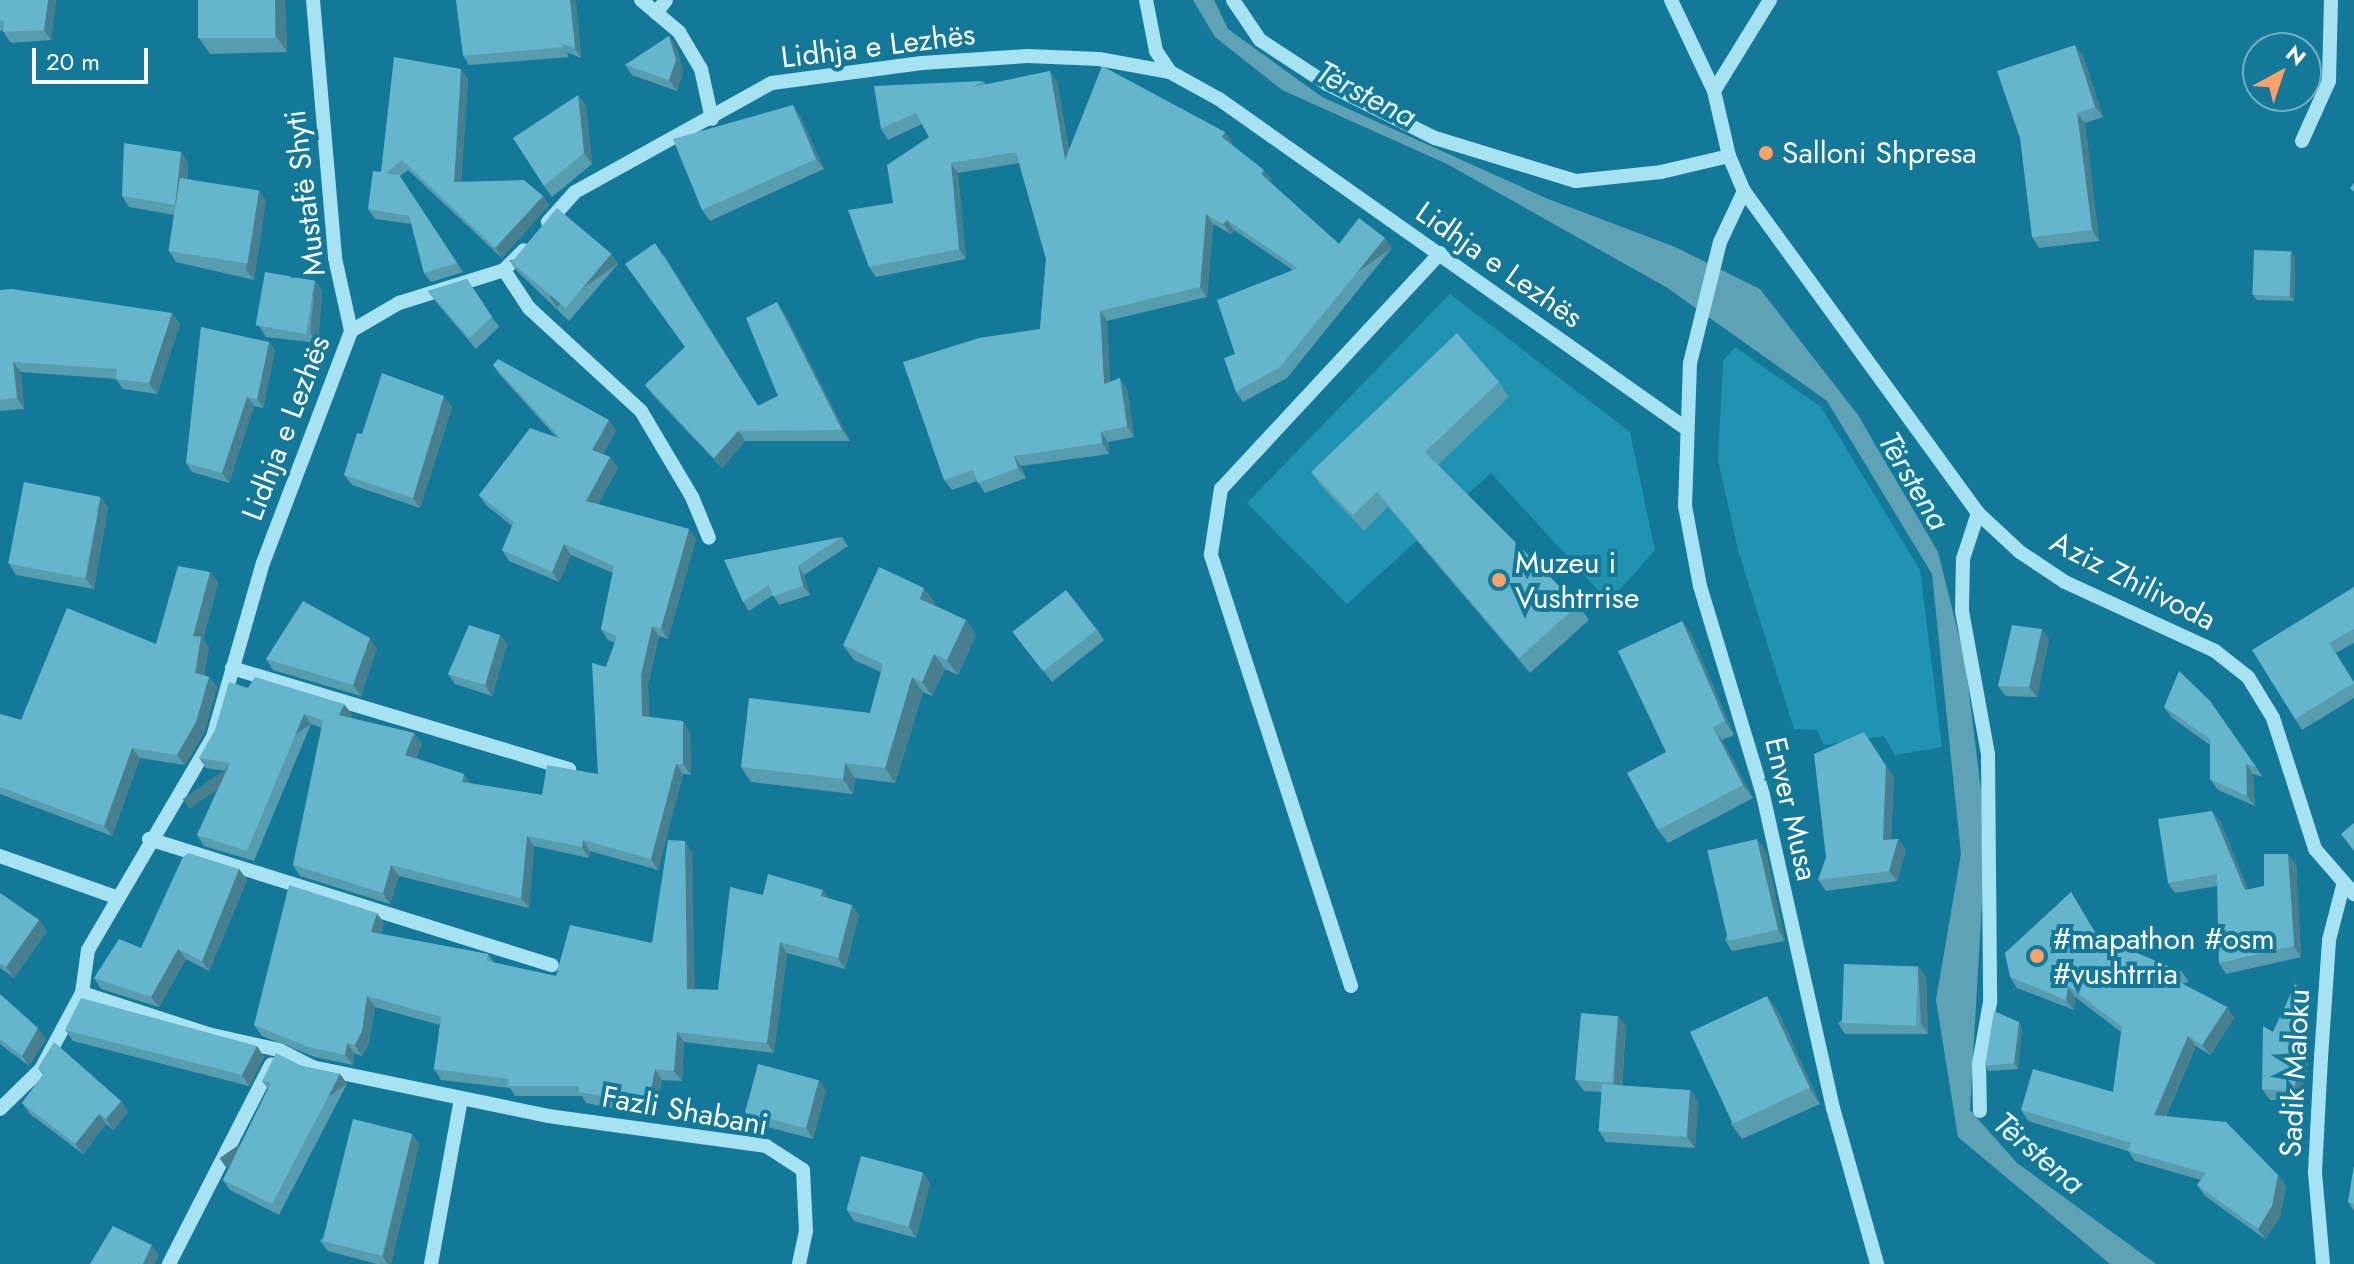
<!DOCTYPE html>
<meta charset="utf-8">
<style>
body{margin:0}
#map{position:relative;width:2354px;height:1264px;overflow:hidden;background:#147998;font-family:Jost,sans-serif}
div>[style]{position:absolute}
.green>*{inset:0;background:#2093b3}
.water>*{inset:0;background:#5fa2b6}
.minor>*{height:14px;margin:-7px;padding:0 7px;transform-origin:7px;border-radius:7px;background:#a7e2f2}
.wall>*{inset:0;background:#579caf}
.shaded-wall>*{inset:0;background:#477f8f;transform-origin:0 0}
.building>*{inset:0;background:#65b5cc;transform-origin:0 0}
.dots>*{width:22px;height:22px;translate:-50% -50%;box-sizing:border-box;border:4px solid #147998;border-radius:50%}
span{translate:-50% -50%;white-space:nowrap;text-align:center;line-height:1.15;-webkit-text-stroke:8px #147998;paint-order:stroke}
.street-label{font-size:30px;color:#fff}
.poi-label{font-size:30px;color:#fff}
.left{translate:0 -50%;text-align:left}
.water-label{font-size:32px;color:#e4f8fd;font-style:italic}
.north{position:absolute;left:2242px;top:32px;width:80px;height:80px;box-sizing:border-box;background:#147998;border:2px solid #72afc1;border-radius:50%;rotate:40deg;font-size:22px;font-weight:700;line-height:32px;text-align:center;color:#fff}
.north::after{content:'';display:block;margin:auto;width:28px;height:36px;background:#ffa168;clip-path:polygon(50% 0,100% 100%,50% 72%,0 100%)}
.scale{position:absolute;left:32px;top:48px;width:116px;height:36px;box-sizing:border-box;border:4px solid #fff;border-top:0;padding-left:10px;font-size:24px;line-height:28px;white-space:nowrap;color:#fff;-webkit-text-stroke:6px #147998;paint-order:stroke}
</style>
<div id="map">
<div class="green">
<div style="clip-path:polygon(1450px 294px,1630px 432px,1655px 550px,1609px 602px,1491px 473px,1347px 604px,1247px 503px)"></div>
<div style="clip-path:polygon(1735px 347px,1821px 407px,1920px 570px,1942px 747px,1895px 755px,1884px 736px,1824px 745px,1817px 730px,1794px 729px,1738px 550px,1718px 460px,1723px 361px)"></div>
</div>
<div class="water">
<div style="clip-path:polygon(1193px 0,1214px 0,1228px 29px,1322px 97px,1548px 199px,1675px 247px,1760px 289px,1858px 415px,1938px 552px,1965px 660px,1986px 832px,1970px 1110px,2017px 1163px,2156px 1264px,2110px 1264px,1958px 1137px,1936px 1000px,1961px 854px,1932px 574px,1827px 401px,1666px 287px,1447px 164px,1282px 90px,1215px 37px)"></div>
</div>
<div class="minor">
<div style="left:313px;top:0;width:259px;rotate:85.1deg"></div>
<div style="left:335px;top:258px;width:75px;rotate:77.6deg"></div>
<div style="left:641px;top:0;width:50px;rotate:40.1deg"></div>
<div style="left:679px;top:32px;width:43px;rotate:59.3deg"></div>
<div style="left:701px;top:69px;width:51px;rotate:77.6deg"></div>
<div style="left:1146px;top:0;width:52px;rotate:78.9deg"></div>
<div style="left:1156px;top:51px;width:25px;rotate:56deg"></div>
<div style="left:1233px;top:0;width:48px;rotate:56deg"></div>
<div style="left:1260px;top:40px;width:80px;rotate:33.3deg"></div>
<div style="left:1327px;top:84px;width:121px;rotate:26.6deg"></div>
<div style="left:1435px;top:138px;width:147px;rotate:17deg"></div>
<div style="left:1576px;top:181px;width:85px;rotate:-6deg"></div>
<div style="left:1661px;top:172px;width:70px;rotate:-13.2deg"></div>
<div style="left:1671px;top:0;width:101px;rotate:64.7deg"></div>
<div style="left:1714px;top:91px;width:67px;rotate:77deg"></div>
<div style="left:1729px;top:156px;width:38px;rotate:67deg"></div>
<div style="left:1744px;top:191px;width:398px;rotate:54deg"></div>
<div style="left:1978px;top:513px;width:57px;rotate:42.9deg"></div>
<div style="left:2020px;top:552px;width:54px;rotate:33.7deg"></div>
<div style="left:2065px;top:582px;width:165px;rotate:24.7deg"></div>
<div style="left:2215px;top:651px;width:42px;rotate:38.2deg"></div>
<div style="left:2248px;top:677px;width:48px;rotate:58.6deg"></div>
<div style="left:2273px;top:718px;width:138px;rotate:72.2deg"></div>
<div style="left:2315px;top:849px;width:60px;rotate:49.1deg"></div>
<div style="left:656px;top:13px;width:16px;rotate:-52deg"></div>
<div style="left:1714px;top:91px;width:107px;rotate:-58.4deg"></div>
<div style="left:2302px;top:141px;width:66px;rotate:-65.8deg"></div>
<div style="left:2329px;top:81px;width:81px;rotate:-88.6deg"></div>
<div style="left:1744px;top:191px;width:56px;rotate:115.2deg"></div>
<div style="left:1720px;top:242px;width:125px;rotate:103.9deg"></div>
<div style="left:1690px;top:363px;width:143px;rotate:92deg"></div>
<div style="left:1685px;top:506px;width:81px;rotate:79.4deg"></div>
<div style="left:1700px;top:586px;width:218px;rotate:73.2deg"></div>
<div style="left:1763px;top:795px;width:321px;rotate:77.4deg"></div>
<div style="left:1833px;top:1108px;width:162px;rotate:74.2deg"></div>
<div style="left:548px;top:222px;width:40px;rotate:-48deg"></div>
<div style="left:575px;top:192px;width:225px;rotate:-29deg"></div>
<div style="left:772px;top:83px;width:151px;rotate:-7.6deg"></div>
<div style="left:922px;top:63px;width:106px;rotate:-3.8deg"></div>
<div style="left:1028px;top:56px;width:71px;rotate:2.4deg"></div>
<div style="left:1099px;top:59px;width:72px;rotate:10.4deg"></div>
<div style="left:1170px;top:72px;width:56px;rotate:28.9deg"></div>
<div style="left:1219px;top:99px;width:569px;rotate:35.2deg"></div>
<div style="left:504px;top:270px;width:45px;rotate:56.7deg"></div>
<div style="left:529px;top:308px;width:152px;rotate:42.6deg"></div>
<div style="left:641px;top:411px;width:100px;rotate:59.3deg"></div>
<div style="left:692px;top:497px;width:44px;rotate:67.5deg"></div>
<div style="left:1978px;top:513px;width:48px;rotate:108.1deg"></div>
<div style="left:1963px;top:559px;width:52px;rotate:91.1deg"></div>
<div style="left:1962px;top:611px;width:145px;rotate:79.7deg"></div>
<div style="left:1988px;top:754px;width:248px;rotate:89.5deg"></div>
<div style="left:1990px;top:1002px;width:63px;rotate:100.1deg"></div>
<div style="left:1979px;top:1064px;width:47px;rotate:88.8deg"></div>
<div style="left:232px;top:668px;width:352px;rotate:16.7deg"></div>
<div style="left:149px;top:839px;width:422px;rotate:17.4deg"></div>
<div style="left:0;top:856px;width:123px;rotate:19.5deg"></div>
<div style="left:1351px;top:986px;width:454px;rotate:-108deg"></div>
<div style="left:1211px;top:554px;width:66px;rotate:-81.3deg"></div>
<div style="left:1221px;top:489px;width:322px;rotate:-47.1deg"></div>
<div style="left:82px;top:993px;width:133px;rotate:18deg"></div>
<div style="left:208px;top:1034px;width:73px;rotate:12.7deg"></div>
<div style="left:279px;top:1050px;width:37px;rotate:27deg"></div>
<div style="left:312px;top:1067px;width:241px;rotate:11.7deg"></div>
<div style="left:548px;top:1116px;width:220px;rotate:7.8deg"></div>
<div style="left:766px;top:1146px;width:44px;rotate:33deg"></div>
<div style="left:803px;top:1170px;width:61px;rotate:87.2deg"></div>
<div style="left:806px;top:1231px;width:34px;rotate:102deg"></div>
<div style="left:0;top:1109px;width:57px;rotate:-44.3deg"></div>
<div style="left:41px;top:1069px;width:86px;rotate:-61.7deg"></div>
<div style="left:82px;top:993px;width:43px;rotate:-82.1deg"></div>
<div style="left:88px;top:950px;width:247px;rotate:-59.6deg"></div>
<div style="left:213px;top:737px;width:181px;rotate:-74deg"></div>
<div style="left:263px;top:563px;width:248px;rotate:-69.2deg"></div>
<div style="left:351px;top:331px;width:56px;rotate:-30.3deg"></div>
<div style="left:399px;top:303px;width:110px;rotate:-17.4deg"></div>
<div style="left:504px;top:270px;width:28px;rotate:-45deg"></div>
<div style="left:169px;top:1264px;width:224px;rotate:-62.9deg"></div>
<div style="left:431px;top:1264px;width:168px;rotate:-79.7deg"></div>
<div style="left:2323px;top:1264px;width:92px;rotate:-95deg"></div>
<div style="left:2315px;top:1172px;width:114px;rotate:-87deg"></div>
<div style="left:2321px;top:1058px;width:118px;rotate:-86.1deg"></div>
<div style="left:2329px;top:940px;width:56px;rotate:-75.5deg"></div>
</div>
<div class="wall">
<div style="clip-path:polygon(0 0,56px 0,51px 40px,11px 43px,3px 31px,0 31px)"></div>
<div style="clip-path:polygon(198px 0,285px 0,287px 52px,210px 54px,199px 38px)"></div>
<div style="clip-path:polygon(576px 0,581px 58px,566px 52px,569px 57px,469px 65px,463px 56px)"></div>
<div style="clip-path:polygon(669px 36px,676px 47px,683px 71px,677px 91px,632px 75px,625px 65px)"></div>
<div style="clip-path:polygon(2083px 56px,2103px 117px,2085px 123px,2099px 241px,2039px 248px,2032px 237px)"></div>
<div style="clip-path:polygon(1050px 71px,1057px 82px,1069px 150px,1225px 132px,1232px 142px,1231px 144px,1272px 180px,1270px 182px,1339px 244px,1392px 248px,1287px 378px,1243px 402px,1236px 392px,1235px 354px,1293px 270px,1234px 230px,1231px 234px,1213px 224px,1207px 297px,1107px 321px,1110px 382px,1127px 389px,1134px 437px,1108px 442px,1109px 454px,1021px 466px,1026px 478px,985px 493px,977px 481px,952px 490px,944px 480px,1040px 329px,1046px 259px,1019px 163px,958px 173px,966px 259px,876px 277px,869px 267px,893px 203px,929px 137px,922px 124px,888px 140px,881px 129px,983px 81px,986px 85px)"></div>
<div style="clip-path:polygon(468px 79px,461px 182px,543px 196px,549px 205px,502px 258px,408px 170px,400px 176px,463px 272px,431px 282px,424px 273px,412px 224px,375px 219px,368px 209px,381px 172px)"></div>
<div style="clip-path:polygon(578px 95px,586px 106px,592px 164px,552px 197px,544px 186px)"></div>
<div style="clip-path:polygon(800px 116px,824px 169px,710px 221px,702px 210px)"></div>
<div style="clip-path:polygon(181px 152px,188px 163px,187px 179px,266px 200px,254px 280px,176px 262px,169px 251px,174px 215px,129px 207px,122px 196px)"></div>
<div style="clip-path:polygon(611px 254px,618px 264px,569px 321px,517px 271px,509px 260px)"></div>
<div style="clip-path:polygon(663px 254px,758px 406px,778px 396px,784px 313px,850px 441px,745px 441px,722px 468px,653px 395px,645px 385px,685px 347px)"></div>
<div style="clip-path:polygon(2295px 257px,2294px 301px,2257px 300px,2253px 295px)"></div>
<div style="clip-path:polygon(467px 279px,499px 327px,476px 349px,436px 302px,428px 291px)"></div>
<div style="clip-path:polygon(0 290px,180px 324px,157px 394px,123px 389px,116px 379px,21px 372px,24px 409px,0 411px)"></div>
<div style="clip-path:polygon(322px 291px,318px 343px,266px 337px,259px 326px)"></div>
<div style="clip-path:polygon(269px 342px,275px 351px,263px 408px,254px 406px,229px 483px,192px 472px,186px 463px)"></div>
<div style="clip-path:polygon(493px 365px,616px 430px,603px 454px,610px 457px,618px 468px,598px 504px,689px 529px,696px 539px,668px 639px,659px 636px,648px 686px,649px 717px,690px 732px,691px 775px,683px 774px,658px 870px,590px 851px,589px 858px,534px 846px,529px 908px,399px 876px,390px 904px,300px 876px,293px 865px,322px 728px,311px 724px,254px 861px,204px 846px,197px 835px,226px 771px,206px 768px,199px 758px,248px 688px,352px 714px,350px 718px,414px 733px,422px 743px,416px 758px,464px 774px,470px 783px,542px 795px,598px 774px,606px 667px,615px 643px,608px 640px,601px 629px,613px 573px,571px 555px,559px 582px,509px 561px,502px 550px,512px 526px,486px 505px,479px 495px,557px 438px,500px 375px)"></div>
<div style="clip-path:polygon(1499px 382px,1509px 397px,1438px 465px,1578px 605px,1589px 620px,1530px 673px,1388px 507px,1364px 531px,1322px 487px,1311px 472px)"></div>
<div style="clip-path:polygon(452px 407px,420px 508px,352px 485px,344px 475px,362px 434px)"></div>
<div style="clip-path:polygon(108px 507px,94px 589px,16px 575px,9px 564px)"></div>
<div style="clip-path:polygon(842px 537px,848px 546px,804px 575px,810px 595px,779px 605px,773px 595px,749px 611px,743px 602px)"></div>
<div style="clip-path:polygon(210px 572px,218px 583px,203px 639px,209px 648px,204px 675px,209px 677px,217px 687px,204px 733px,185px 765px,140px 758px,112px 836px,0 794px,0 714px,21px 720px,156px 644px)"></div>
<div style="clip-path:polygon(2354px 587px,2354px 643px,2336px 653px,2354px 682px,2354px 698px,2302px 730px,2295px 719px)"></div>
<div style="clip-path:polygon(935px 603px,934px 605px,966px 620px,976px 635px,958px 675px,945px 669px,932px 696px,923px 692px,895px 783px,855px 778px,853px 794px,751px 782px,741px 767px,870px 713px,881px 672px,854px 660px,843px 645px)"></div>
<div style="clip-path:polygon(1682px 621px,1691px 634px,1734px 735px,1722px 740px,1753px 798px,1668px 843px,1658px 830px)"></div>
<div style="clip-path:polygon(1097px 629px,1104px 640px,1052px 682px,1013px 632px)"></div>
<div style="clip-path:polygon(500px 635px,507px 645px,492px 696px,455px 684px,448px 674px)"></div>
<div style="clip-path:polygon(2049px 639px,2037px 697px,2006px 696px,1998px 686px)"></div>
<div style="clip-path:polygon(377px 648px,361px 696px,273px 670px,266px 659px)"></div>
<div style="clip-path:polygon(2210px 701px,2263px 777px,2253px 774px,2255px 806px,2218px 790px,2210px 779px,2210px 745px,2172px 718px,2164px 707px)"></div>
<div style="clip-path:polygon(1894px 777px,1891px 840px,1898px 839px,1906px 850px,1897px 881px,1826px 891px,1818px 880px)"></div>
<div style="clip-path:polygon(2220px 821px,2248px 890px,2264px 886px,2296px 864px,2301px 957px,2226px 974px,2219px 963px,2217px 886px,2175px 893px,2168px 883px)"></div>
<div style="clip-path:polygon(1765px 849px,1785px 941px,1732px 951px,1725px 940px)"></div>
<div style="clip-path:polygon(692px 852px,694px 989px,718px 990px,763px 895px,829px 899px,859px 915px,845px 969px,787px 953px,774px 1053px,684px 1042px,682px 1081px,662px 1080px,655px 1116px,586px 1103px,582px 1096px,515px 1096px,510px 1088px,441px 1080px,434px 1069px,440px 1025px,375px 1007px,369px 1042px,362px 1056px,354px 1053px,353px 1065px,315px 1057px,262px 1036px,254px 1025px,384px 923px,381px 934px,488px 954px,494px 963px,556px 976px,652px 943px)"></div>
<div style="clip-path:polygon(239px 869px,247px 880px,209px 971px,186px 959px,159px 1007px,101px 989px,94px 978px,141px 948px)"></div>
<div style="clip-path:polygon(2071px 892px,2098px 937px,2182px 972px,2189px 982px,2182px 984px,2227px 1007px,2234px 1018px,2210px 1055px,2196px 1046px,2166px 1116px,2278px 1175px,2286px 1186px,2280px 1217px,2265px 1239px,2205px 1196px,2197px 1185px,2201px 1180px,2135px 1161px,2128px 1151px,2028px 1121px,2021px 1110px,2113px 1092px,2121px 1032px,2075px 997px,2074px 1010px,2017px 988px,2010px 977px)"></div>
<div style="clip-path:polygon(0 893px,39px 920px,47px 931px,14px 978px,0 968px)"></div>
<div style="clip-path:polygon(1918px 966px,1926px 977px,1928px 1034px,1845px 1034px,1838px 1023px)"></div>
<div style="clip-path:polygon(2296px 983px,2303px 993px,2308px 1067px,2301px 1101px,2270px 1100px,2262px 1089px,2273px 1032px)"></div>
<div style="clip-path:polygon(0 994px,46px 1039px,29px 1066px,0 1044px)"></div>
<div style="clip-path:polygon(1778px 1011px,1820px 1104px,1742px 1139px,1731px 1124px)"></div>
<div style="clip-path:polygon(1618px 1016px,1626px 1026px,1622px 1086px,1690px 1090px,1698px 1101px,1695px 1148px,1606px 1142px,1599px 1131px,1602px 1092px,1584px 1091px,1576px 1080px)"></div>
<div style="clip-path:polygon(2019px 1022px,2022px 1027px,2018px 1069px,1989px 1071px,1985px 1066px)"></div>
<div style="clip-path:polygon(65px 1030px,257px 1046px,264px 1057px,249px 1086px,73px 1041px)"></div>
<div style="clip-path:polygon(302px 1066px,340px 1074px,347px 1084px,279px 1215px,230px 1190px,223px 1180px,268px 1089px,262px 1081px)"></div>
<div style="clip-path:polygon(38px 1068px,121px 1101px,128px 1112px,113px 1130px,106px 1124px,83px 1154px,30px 1114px,22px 1103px,43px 1075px)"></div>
<div style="clip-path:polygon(826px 1091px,813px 1139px,752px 1123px,745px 1112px)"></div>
<div style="clip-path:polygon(412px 1134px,419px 1145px,391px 1264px,377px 1264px,328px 1251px,320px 1241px)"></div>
<div style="clip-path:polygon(2354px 1166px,2354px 1211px,2348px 1202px)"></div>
<div style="clip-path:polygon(923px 1173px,930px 1184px,916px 1238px,854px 1221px,847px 1210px)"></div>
</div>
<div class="shaded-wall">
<div style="clip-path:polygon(48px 0,56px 0,51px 40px,44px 30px)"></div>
<div style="clip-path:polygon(275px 0,285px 0,287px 52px,276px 36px)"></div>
<div style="clip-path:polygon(570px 0,576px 0,581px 58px,575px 48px)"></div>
<div style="clip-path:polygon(669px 36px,676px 47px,683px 71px,677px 91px,669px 80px)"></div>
<div style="clip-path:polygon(2075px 45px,2083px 56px,2103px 117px,2095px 107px)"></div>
<div style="clip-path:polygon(461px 69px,468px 79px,460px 192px,454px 182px)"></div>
<div style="clip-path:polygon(1050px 71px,1057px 82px,1072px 170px,1065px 160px)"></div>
<div style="clip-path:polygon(578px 95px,586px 106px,592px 164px,584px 153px)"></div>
<div style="clip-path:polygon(793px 105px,800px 116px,824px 169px,816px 159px)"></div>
<div style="clip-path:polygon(2077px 113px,2085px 123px,2099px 241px,2092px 230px)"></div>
<div style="clip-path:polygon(1225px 132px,1232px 142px,1229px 147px,1222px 137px)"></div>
<div style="clip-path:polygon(181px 152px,188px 163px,182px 216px,175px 205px)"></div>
<div style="clip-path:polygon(951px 163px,958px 173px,966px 259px,959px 249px)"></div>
<div style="clip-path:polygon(1264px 170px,1272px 180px,1268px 184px,1261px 174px)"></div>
<div style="clip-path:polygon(259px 190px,266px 200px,254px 280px,246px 270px)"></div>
<div style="clip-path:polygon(543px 196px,549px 205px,502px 258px,495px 248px)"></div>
<div style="clip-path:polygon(1206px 214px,1213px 224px,1207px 297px,1200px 287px)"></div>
<div style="clip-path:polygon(1227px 220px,1234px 230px,1231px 234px,1223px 224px)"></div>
<div style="left:1385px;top:238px;width:12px;height:166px;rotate:55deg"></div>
<div style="clip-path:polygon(2291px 251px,2295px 257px,2294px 301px,2290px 296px)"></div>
<div style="left:611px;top:254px;width:12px;height:75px;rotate:55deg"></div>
<div style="clip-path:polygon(315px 281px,322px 291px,318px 343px,310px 333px)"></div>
<div style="clip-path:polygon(777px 302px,784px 313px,850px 441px,842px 430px)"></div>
<div style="clip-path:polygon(1100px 311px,1107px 321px,1111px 394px,1104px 384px)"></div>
<div style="clip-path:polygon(172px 313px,180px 324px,157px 394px,149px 383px)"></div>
<div style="clip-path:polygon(269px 342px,275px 351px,263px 408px,257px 399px)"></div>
<div style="clip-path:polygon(13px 362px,21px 372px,24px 409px,17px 398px)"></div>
<div style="clip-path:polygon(1120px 378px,1127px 389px,1134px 437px,1127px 426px)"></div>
<div style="clip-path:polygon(444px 396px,452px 407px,420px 508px,413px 498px)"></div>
<div style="clip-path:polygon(247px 397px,254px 406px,229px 483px,222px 473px)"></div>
<div style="clip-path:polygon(609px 420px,616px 430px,599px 461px,592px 450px)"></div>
<div style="clip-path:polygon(738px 431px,745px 441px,722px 468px,714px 458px)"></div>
<div style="clip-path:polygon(1101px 432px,1108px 442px,1109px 454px,1102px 443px)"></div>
<div style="clip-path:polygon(1014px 456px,1021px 466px,1026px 478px,1018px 468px)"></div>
<div style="clip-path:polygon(610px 457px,618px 468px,594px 511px,586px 501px)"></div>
<div style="clip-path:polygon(101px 497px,108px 507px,94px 589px,86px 579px)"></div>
<div style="clip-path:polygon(689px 529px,696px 539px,668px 639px,661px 628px)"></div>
<div style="clip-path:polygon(564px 544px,571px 555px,559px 582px,552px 572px)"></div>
<div style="clip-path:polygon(798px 566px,804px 575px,810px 595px,803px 586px)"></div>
<div style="clip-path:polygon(210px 572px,218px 583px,203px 639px,209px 648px,202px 683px,195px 673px,193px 636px)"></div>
<div style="clip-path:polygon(924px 588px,935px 603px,930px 614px,920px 599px)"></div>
<div style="clip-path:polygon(966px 620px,976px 635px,958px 675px,947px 660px)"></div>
<div style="clip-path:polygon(1682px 621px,1691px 634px,1734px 735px,1725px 721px)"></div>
<div style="clip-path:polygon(652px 626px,659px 636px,648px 686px,650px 727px,642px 716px,641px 675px)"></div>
<div style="clip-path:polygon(2042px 629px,2049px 639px,2037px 697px,2029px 687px)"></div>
<div style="clip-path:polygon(500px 635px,507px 645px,492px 696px,485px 685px)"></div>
<div style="clip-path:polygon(370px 638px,377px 648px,361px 696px,353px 685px)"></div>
<div style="clip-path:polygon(934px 654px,945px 669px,932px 696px,922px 682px)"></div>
<div style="clip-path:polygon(209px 677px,217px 687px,204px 733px,185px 765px,177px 755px)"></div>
<div style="clip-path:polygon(912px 677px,923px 692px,895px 783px,885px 768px)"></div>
<div style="clip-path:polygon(344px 704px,352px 714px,346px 726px,339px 715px)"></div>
<div style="left:304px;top:714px;width:12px;height:148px;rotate:55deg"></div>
<div style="clip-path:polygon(683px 721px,690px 732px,691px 775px,683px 764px)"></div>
<div style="clip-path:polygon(1713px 727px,1722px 740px,1753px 798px,1743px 785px)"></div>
<div style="clip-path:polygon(1864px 732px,1894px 777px,1890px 850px,1883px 840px)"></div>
<div style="clip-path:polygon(414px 733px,422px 743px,413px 765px,405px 755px)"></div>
<div style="clip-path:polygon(132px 748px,140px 758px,112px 836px,104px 826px)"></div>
<div style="clip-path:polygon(845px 763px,855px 778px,853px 794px,843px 779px)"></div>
<div style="clip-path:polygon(676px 764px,683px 774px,658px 870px,651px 859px)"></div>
<div style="clip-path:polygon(2246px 764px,2253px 774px,2255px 806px,2247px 796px)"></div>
<div style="clip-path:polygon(464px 774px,471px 784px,462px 782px)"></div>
<div style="clip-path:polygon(2212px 811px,2220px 821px,2253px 901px,2245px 890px)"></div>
<div style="clip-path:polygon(527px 836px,534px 846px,529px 908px,521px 898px)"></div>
<div style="clip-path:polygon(1757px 839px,1765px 849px,1785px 941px,1778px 930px)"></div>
<div style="clip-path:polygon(1898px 839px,1906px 850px,1897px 881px,1889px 871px)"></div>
<div style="clip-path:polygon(583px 840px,590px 851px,589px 858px,582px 847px)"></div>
<div style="clip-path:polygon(685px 841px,692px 852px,695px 999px,687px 989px)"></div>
<div style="clip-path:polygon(2288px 854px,2296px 864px,2301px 957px,2294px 946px)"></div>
<div style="clip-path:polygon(391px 865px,399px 876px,390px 904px,383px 893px)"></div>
<div style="clip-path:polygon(239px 869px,247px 880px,209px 971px,202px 961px)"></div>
<div style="clip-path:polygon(823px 890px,830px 900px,821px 896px)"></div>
<div style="clip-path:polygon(852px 905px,859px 915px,845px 969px,838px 958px)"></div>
<div style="clip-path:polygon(377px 913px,384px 923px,379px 942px,371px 932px)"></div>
<div style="clip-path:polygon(39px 920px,47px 931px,14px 978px,6px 967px)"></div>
<div style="clip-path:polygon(780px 942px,787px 953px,774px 1053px,767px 1043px)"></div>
<div style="clip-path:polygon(178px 949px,186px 959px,159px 1007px,151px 997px)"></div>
<div style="clip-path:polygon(1918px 966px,1926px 977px,1928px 1034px,1921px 1024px)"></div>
<div style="clip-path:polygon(2296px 983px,2303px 993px,2308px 1067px,2301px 1101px,2294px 1091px)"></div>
<div style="clip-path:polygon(2068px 986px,2075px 997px,2074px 1010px,2066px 1000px)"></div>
<div style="clip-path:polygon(367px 996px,375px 1007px,369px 1042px,362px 1056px,355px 1045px)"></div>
<div style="clip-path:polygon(1767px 996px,1778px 1011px,1820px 1104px,1809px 1088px)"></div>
<div style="clip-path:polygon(2227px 1007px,2234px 1018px,2210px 1055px,2202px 1045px)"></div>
<div style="clip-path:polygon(1618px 1016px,1626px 1026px,1621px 1093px,1614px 1083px)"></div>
<div style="clip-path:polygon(2019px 1022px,2022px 1027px,2018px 1069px,2014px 1063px)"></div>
<div style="clip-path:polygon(38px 1028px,46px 1039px,29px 1066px,22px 1056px)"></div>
<div style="clip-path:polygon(677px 1032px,684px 1042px,682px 1081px,674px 1071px)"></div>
<div style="clip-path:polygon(2188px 1036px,2196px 1046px,2161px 1126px,2154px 1115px)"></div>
<div style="clip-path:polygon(347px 1043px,354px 1053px,353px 1065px,345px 1055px)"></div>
<div style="clip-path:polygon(257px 1046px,264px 1057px,249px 1086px,242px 1075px)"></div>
<div style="clip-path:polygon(655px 1069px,662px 1080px,655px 1116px,648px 1105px)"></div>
<div style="left:340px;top:1074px;width:12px;height:147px;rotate:55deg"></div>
<div style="clip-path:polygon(819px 1080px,826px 1091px,813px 1139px,806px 1128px)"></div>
<div style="clip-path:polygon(1690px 1090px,1698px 1101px,1695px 1148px,1687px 1137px)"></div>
<div style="clip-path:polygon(121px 1101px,128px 1112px,113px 1130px,106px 1119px)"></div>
<div style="clip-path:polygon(99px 1114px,106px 1124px,83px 1154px,75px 1144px)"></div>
<div style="clip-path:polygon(412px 1134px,419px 1145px,391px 1264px,388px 1264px,383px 1257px)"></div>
<div style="clip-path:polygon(923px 1173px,930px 1184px,916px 1238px,909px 1227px)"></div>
<div style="clip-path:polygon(2278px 1175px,2286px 1186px,2280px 1217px,2265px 1239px,2258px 1229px)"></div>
<div style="clip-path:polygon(152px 1245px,159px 1255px,155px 1264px,143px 1264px)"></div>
</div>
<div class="building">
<div style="clip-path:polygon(0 0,48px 0,44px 30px,3px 32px,4px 21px,0 21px)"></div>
<div style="left:198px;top:0;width:77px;height:38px"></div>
<div style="clip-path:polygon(456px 0,570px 0,575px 48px,560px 43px,563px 47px,463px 56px)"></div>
<div style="clip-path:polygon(669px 36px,676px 60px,669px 80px,625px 65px)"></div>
<div style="clip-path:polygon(2075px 45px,2095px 107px,2077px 113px,2092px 230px,2032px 237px,2020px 138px,1997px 71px)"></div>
<div style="clip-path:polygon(394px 57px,461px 69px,454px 182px,524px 180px,543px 196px,495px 248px,402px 160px,386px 173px,399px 175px,457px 263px,424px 273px,409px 216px,368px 209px,373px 171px,381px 172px)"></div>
<div style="clip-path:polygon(1102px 66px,1225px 132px,1222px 137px,1264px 170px,1261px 174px,1339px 244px,1359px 218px,1385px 238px,1280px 367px,1236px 392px,1224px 358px,1235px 354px,1217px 300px,1298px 268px,1227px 220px,1223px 224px,1206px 214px,1200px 287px,1100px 311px,1104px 384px,1120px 378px,1127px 426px,1101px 432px,1102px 443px,1014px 456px,1018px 468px,978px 483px,973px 470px,944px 480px,903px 362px,979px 338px,1040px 329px,1046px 259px,1016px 152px,951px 163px,959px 249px,869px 267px,848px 210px,893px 203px,887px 165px,929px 137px,916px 113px,881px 129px,874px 86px,983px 81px,973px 87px,1050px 71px,1065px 160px)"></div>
<div style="clip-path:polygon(578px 95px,584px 153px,544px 186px,513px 138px)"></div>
<div style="clip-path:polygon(793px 105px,816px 159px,702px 210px,673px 139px)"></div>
<div style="clip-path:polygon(124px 143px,181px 152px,175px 205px,122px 196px)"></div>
<div style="left:180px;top:178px;width:80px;height:74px;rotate:9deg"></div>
<div style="clip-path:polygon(2354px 183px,2354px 192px,2350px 188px)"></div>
<div style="left:557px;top:208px;width:71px;height:71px;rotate:40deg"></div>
<div style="clip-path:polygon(655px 243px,758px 406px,778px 396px,746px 318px,777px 302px,842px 430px,738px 431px,714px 458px,645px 385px,685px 347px,625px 264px)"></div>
<div style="left:2254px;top:250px;width:37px;height:45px;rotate:2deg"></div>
<div style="left:265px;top:272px;width:51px;height:54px;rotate:10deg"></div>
<div style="clip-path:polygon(467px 279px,492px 317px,469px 338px,428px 291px)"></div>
<div style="clip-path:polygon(12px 289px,172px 313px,149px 383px,116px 379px,117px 369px,13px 362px,17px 398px,0 400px,0 290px)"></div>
<div style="clip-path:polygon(201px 327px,269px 342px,257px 399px,247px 397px,222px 473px,186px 463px)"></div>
<div style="clip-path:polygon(1457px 333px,1499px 382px,1425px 452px,1578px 605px,1519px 658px,1377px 492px,1353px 515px,1311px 472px)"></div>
<div style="clip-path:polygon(498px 359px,609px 420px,592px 450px,610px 457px,586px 501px,689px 529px,661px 628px,652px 626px,641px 675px,642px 716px,683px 721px,683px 764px,676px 764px,651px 859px,583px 840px,582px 847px,527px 836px,521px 898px,391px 865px,383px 893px,293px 865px,323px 720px,304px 714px,247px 851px,197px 835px,230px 763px,199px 758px,215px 730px,229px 682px,248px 688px,255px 677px,344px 704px,339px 715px,414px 733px,405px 755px,464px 774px,462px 782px,542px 795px,547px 765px,598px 774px,592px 663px,606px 667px,617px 636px,601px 629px,614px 566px,564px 544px,552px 572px,502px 550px,514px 522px,479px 495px,530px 428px,561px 439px,493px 365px)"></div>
<div style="clip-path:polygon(382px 373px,444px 396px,413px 498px,344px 475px,357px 433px,362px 434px)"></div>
<div style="left:24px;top:482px;width:78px;height:83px;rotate:11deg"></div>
<div style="clip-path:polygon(842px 537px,798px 566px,803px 586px,773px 596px,769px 585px,743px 602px,724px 560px)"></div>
<div style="clip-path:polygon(178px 566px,210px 572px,193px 636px,201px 637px,195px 673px,209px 677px,196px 722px,177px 755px,132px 748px,104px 826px,0 787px,0 714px,21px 720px,67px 608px,156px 644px)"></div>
<div style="clip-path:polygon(879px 567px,924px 588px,920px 599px,966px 620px,947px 660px,934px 654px,922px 682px,912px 677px,885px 768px,845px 763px,843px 779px,741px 767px,749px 698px,870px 713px,883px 664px,843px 645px)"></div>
<div style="clip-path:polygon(2354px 587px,2354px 629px,2329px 643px,2354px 683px,2295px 719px,2252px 650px)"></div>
<div style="left:1066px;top:590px;width:50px;height:68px;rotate:52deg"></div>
<div style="clip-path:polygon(303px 601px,370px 638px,353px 685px,266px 659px)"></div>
<div style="clip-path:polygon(1682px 621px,1725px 721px,1713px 727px,1743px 785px,1658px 830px,1627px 773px,1666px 752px,1618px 651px)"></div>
<div style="clip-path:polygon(469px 625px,500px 635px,485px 685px,448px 674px)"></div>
<div style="clip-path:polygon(2012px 625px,2042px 629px,2029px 687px,1998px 686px)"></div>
<div style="clip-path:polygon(2179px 671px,2210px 701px,2256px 767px,2246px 764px,2247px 796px,2210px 779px,2210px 739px,2164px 707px)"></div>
<div style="clip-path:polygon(1864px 732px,1886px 766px,1883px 840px,1898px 839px,1889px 871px,1818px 880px,1826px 857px,1814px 754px)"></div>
<div style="clip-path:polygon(2212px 811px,2245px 890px,2264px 886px,2264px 854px,2288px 854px,2294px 946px,2219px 963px,2217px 874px,2168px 883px,2158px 819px)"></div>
<div style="clip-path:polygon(2354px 823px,2354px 851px,2341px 834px)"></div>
<div style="left:1757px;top:839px;width:93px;height:51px;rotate:77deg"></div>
<div style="clip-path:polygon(668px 840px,685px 841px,687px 989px,718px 990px,730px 887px,763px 895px,768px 874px,823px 890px,821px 896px,852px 905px,838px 958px,780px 942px,767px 1043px,677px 1032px,674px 1071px,655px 1069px,648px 1105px,579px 1092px,579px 1086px,508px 1086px,509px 1079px,434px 1069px,441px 1017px,367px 996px,362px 1031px,355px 1045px,347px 1043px,345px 1055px,308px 1047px,254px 1025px,289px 885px,377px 913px,371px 932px,488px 954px,487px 961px,556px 976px,570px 925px,652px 943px)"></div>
<div style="clip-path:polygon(188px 853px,239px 869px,202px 961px,178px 949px,151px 997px,94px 978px,119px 939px,141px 948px,183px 857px)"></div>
<div style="clip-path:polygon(2071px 892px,2097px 936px,2182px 972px,2166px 975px,2227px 1007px,2202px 1045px,2188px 1036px,2154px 1115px,2226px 1122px,2278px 1175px,2272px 1206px,2258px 1229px,2197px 1185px,2206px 1173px,2128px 1151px,2131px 1143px,2021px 1110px,2033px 1069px,2113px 1092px,2122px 1027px,2068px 986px,2066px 1000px,2010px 977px,2005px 953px)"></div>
<div style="clip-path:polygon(0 893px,39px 920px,6px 967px,0 963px)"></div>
<div style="left:1844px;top:964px;width:74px;height:59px;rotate:2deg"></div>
<div style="clip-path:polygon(2296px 983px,2300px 1056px,2294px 1091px,2262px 1089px,2263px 1026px,2273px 1032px)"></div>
<div style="clip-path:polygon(0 994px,38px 1028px,22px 1056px,0 1039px)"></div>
<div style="left:1767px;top:996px;width:101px;height:85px;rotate:65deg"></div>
<div style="clip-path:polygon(81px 998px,257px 1046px,242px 1075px,65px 1030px)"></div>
<div style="clip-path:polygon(1994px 1011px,2019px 1022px,2014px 1063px,1985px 1066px)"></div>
<div style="left:1581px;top:1013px;width:37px;height:67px;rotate:5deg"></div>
<div style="clip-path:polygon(54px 1042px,121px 1101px,106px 1119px,99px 1114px,75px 1144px,22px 1103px,44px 1073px,38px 1068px)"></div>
<div style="clip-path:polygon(276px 1053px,302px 1066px,340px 1074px,272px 1204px,223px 1180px,271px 1083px,262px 1081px)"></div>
<div style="left:758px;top:1064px;width:63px;height:50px;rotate:15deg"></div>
<div style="left:1602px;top:1084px;width:88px;height:47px;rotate:4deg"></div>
<div style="left:353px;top:1119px;width:61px;height:126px;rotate:14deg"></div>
<div style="left:861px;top:1156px;width:64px;height:56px;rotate:15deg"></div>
<div style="clip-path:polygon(2354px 1166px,2354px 1204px,2348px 1202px)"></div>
<div style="clip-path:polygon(113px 1226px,152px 1245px,143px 1264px,90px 1264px)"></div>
</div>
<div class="dots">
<div style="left:1766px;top:153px;background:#ffa168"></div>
<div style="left:1499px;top:580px;background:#ffa168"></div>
<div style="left:2037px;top:956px;background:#ffa168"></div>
</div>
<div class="street-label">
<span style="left:878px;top:46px;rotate:-7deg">Lidhja e Lezhës</span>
<span style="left:305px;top:193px;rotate:-97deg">Mustafë Shyti</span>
<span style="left:1499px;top:265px;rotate:35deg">Lidhja e Lezhës</span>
<span style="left:286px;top:428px;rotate:-69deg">Lidhja e Lezhës</span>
<span style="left:2133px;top:581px;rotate:27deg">Aziz Zhilivoda</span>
<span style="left:1791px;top:809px;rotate:77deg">Enver Musa</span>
<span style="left:2295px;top:1073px;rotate:-87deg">Sadik Maloku</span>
<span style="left:685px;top:1111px;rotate:10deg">Fazli Shabani</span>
</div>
<div class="poi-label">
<span class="left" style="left:1782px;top:153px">Salloni Shpresa</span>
<span class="left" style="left:1515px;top:580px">Muzeu i<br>Vushtrrise</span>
<span class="left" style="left:2053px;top:956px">#mapathon #osm<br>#vushtrria</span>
</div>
<div class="water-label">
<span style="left:1366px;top:94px;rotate:27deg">Tërstena</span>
<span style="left:1914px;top:481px;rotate:59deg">Tërstena</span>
<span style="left:2039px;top:1153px;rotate:40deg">Tërstena</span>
</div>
<div class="north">N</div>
<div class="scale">20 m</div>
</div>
